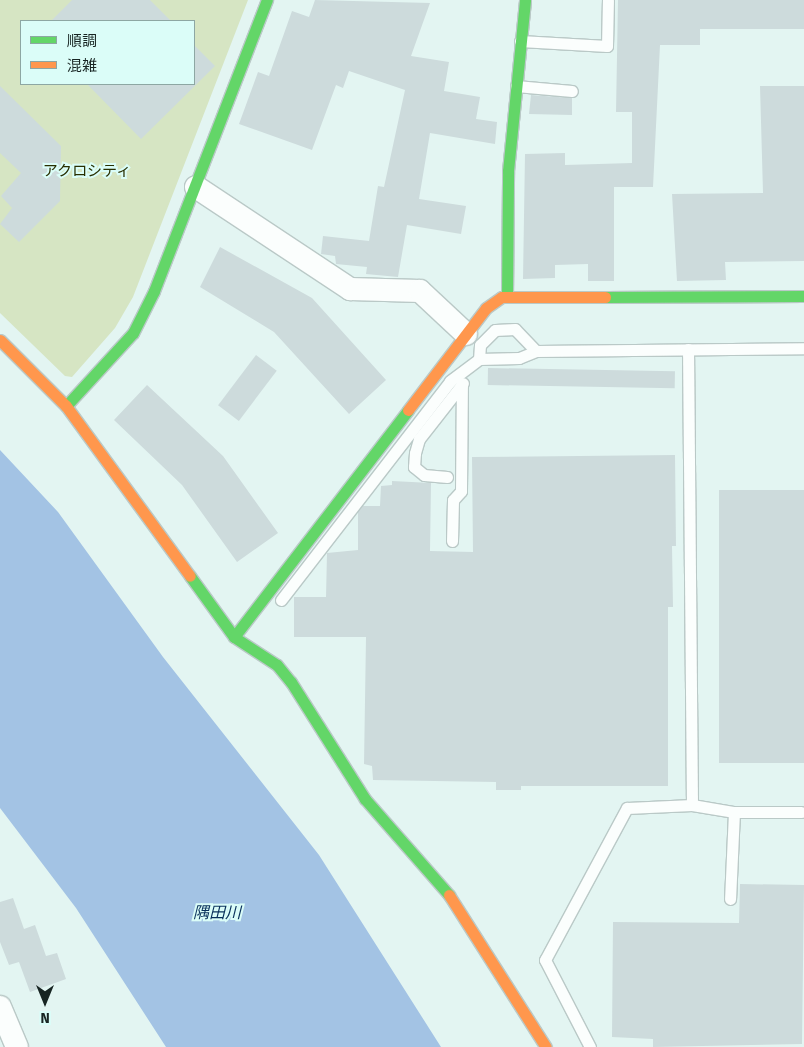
<!DOCTYPE html>
<meta charset="utf-8">
<style>
body{margin:0}
#map{position:relative;width:804px;height:1047px;overflow:hidden;background:#e3f5f2;font-family:"Fira Sans","Noto Sans JP",sans-serif}
div>[style]{position:absolute}
.green>*{inset:0;background:#d6e5c3}
.water>*{inset:0;background:#a3c3e4}
.building>*{inset:0;background:#cddbdc;transform-origin:0 0}
.roads{filter:drop-shadow(1px 0 #bac9c7) drop-shadow(-1px 0 #bac9c7) drop-shadow(0 1px #bac9c7) drop-shadow(0 -1px #bac9c7)}
.lane>*{height:11px;margin:-5.5px;padding:0 5.5px;transform-origin:5.5px;border-radius:5.5px;background:#fbfefd}
.street>*{height:22px;margin:-11px;padding:0 11px;transform-origin:11px;border-radius:11px;background:#fbfefd}
.fast>*{height:11px;margin:-5.5px;padding:0 5.5px;transform-origin:5.5px;border-radius:5.5px;background:#63d668}
.slow>*{height:11px;margin:-5.5px;padding:0 5.5px;transform-origin:5.5px;border-radius:5.5px;background:#ff974d}
span{translate:-50% -50%;white-space:nowrap;text-align:center;line-height:1.15;-webkit-text-stroke:4px #dbfdf8;paint-order:stroke}
.park-label{font-size:15px;color:#282f00}
.water-label{font-size:16px;color:#072f5a;font-style:italic}
.legend{position:absolute;left:20px;top:20px;width:175px;height:65px;box-sizing:border-box;background:#dbfdf8;border:1px solid #8da7a3;margin:0;padding:6px 9px;list-style:none;font-size:15px;color:#182523}
.legend li{display:flex;align-items:center;gap:10px;height:25px}
.legend b{width:25px;border:1px solid #8da7a3}
.north{position:absolute;left:20px;top:977px;width:50px;height:50px;-webkit-text-stroke:4px #dbfdf8;paint-order:stroke;rotate:180deg;font-size:14px;font-weight:700;line-height:20px;text-align:center;color:#182523}
.north::after{content:'';display:block;margin:auto;width:18px;height:22px;background:#182523;clip-path:polygon(50% 0,100% 100%,50% 72%,0 100%)}
</style>
<div id="map">
<div class="green">
<div style="clip-path:polygon(evenodd,0 0,248px 0,133px 297px,115px 328px,72px 377px,65px 376px,0 313px,0 0,21px 21px,194px 21px,194px 84px,21px 84px,21px 21px)"></div>
</div>
<div class="water">
<div style="clip-path:polygon(0 450px,58px 512px,163px 657px,319px 855px,441px 1047px,166px 1047px,76px 908px,0 808px)"></div>
</div>
<div class="building">
<div style="clip-path:polygon(72px 0,150px 0,171px 21px,51px 21px)"></div>
<div style="clip-path:polygon(315px 0,430px 3px,411px 56px,449px 62px,444px 91px,480px 97px,476px 119px,497px 122px,495px 144px,430px 133px,419px 199px,466px 206px,461px 234px,407px 225px,398px 277px,366px 274px,367px 267px,336px 264px,335px 256px,321px 254px,323px 236px,369px 241px,378px 186px,384px 187px,405px 90px,349px 71px,343px 88px,336px 85px,312px 150px,239px 124px,258px 72px,269px 76px,292px 11px,309px 17px)"></div>
<div style="clip-path:polygon(618px 0,804px 0,804px 29px,700px 29px,700px 45px,660px 45px,653px 187px,614px 187px,614px 281px,588px 281px,588px 264px,555px 265px,555px 278px,523px 279px,525px 154px,565px 153px,565px 165px,632px 163px,632px 112px,616px 112px)"></div>
<div style="clip-path:polygon(194px 45px,215px 66px,141px 139px,87px 84px,194px 84px)"></div>
<div style="clip-path:polygon(0 86px,61px 146px,60px 201px,19px 242px,0 224px,12px 208px,1px 196px,21px 173px,0 153px)"></div>
<div style="clip-path:polygon(760px 86px,804px 86px,804px 261px,725px 262px,726px 280px,677px 281px,672px 194px,763px 193px)"></div>
<div style="clip-path:polygon(531px 95px,572px 98px,572px 115px,529px 114px)"></div>
<div style="clip-path:polygon(220px 247px,312px 298px,386px 380px,349px 414px,274px 332px,200px 287px)"></div>
<div style="left:256px;top:355px;width:26px;height:63px;rotate:37deg"></div>
<div style="left:488px;top:368px;width:187px;height:17px;rotate:1deg"></div>
<div style="clip-path:polygon(147px 385px,223px 456px,278px 533px,237px 562px,182px 485px,114px 420px)"></div>
<div style="clip-path:polygon(675px 455px,676px 546px,672px 546px,673px 607px,668px 607px,668px 786px,521px 786px,521px 790px,496px 790px,496px 782px,373px 780px,372px 766px,364px 764px,366px 637px,294px 637px,294px 597px,326px 597px,327px 553px,358px 550px,358px 512px,363px 506px,380px 506px,381px 486px,392px 485px,392px 481px,431px 483px,430px 551px,473px 552px,472px 457px)"></div>
<div style="left:804px;top:490px;width:273px;height:85px;rotate:90deg"></div>
<div style="clip-path:polygon(740px 884px,804px 885px,802px 1044px,653px 1047px,653px 1039px,612px 1037px,613px 922px,739px 923px)"></div>
<div style="clip-path:polygon(13px 898px,24px 929px,35px 925px,46px 956px,57px 953px,66px 979px,30px 992px,19px 962px,9px 965px,0 942px,0 902px)"></div>
</div>
<div class="roads">
<div class="lane">
<div style="left:520px;top:41px;width:87px;rotate:3.3deg"></div>
<div style="left:607px;top:46px;width:46px;rotate:-88.8deg"></div>
<div style="left:516px;top:86px;width:56px;rotate:5.1deg"></div>
<div style="left:536px;top:351px;width:30px;rotate:-134deg"></div>
<div style="left:515px;top:329px;width:20px;rotate:177deg"></div>
<div style="left:495px;top:330px;width:21px;rotate:135deg"></div>
<div style="left:480px;top:345px;width:14px;rotate:94deg"></div>
<div style="left:479px;top:359px;width:40px;rotate:-1.4deg"></div>
<div style="left:519px;top:358px;width:18px;rotate:-22deg"></div>
<div style="left:536px;top:351px;width:268px;rotate:-0.6deg"></div>
<div style="left:447px;top:477px;width:23px;rotate:-175deg"></div>
<div style="left:424px;top:475px;width:13px;rotate:-141deg"></div>
<div style="left:414px;top:467px;width:14px;rotate:-86deg"></div>
<div style="left:415px;top:453px;width:15px;rotate:-74deg"></div>
<div style="left:419px;top:439px;width:71px;rotate:-51.8deg"></div>
<div style="left:452px;top:541px;width:41px;rotate:-88.6deg"></div>
<div style="left:453px;top:500px;width:12px;rotate:-48deg"></div>
<div style="left:461px;top:491px;width:106px;rotate:-89.5deg"></div>
<div style="left:281px;top:600px;width:277px;rotate:-52.3deg"></div>
<div style="left:450px;top:381px;width:36px;rotate:-37deg"></div>
<div style="left:692px;top:805px;width:43px;rotate:9.5deg"></div>
<div style="left:734px;top:812px;width:87px;rotate:92.6deg"></div>
<div style="left:734px;top:812px;width:67px"></div>
<div style="left:590px;top:1047px;width:98px;rotate:-117.3deg"></div>
<div style="left:545px;top:960px;width:173px;rotate:-61.7deg"></div>
<div style="left:627px;top:808px;width:65px;rotate:-2.6deg"></div>
<div style="left:692px;top:805px;width:456px;rotate:-90.5deg"></div>
</div>
<div class="street">
<div style="left:196px;top:187px;width:185px;rotate:33.5deg"></div>
<div style="left:350px;top:289px;width:70px;rotate:1.6deg"></div>
<div style="left:420px;top:291px;width:63px;rotate:43.1deg"></div>
<div style="left:0;top:1007px;width:43px;rotate:67deg"></div>
</div>
<div class="fast">
<div style="left:507px;top:297px;width:126px;rotate:-89.5deg"></div>
<div style="left:508px;top:171px;width:172px;rotate:-84.3deg"></div>
<div style="left:605px;top:297px;width:199px;rotate:-0.3deg"></div>
<div style="left:66px;top:406px;width:99px;rotate:-47.5deg"></div>
<div style="left:133px;top:333px;width:47px;rotate:-63.4deg"></div>
<div style="left:154px;top:291px;width:312px;rotate:-68.8deg"></div>
<div style="left:190px;top:576px;width:75px;rotate:54.2deg"></div>
<div style="left:234px;top:637px;width:51px;rotate:33.1deg"></div>
<div style="left:277px;top:665px;width:22px;rotate:51deg"></div>
<div style="left:291px;top:682px;width:138px;rotate:57.7deg"></div>
<div style="left:365px;top:799px;width:128px;rotate:48.8deg"></div>
<div style="left:234px;top:637px;width:286px;rotate:-52.5deg"></div>
</div>
<div class="slow">
<div style="left:0;top:340px;width:93px;rotate:45deg"></div>
<div style="left:66px;top:406px;width:210px;rotate:53.9deg"></div>
<div style="left:408px;top:410px;width:128px;rotate:-52.6deg"></div>
<div style="left:486px;top:308px;width:19px;rotate:-35deg"></div>
<div style="left:502px;top:297px;width:103px"></div>
<div style="left:449px;top:895px;width:180px;rotate:57.5deg"></div>
</div>
</div>
<div class="park-label">
<span style="left:87px;top:172px">アクロシティ</span>
</div>
<div class="water-label">
<span style="left:217px;top:913px">隅田川</span>
</div>
<ul class="legend">
<li><b style="height:6px;background:#63d668"></b>順調</li>
<li><b style="height:6px;background:#ff974d"></b>混雑</li>
</ul>
<div class="north">N</div>
</div>
